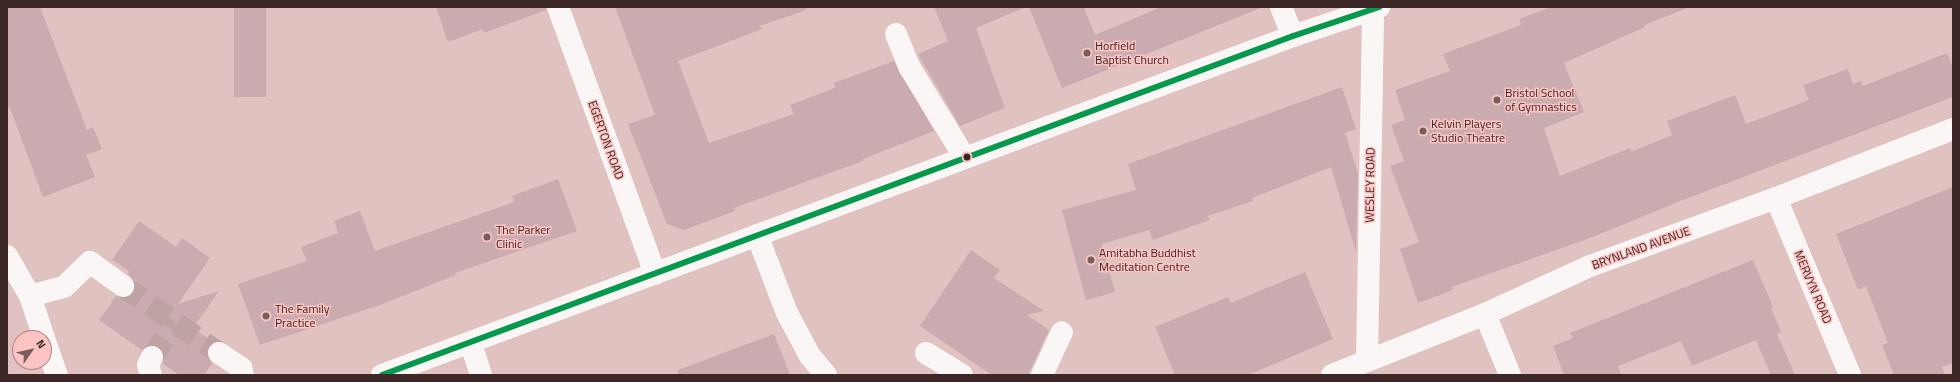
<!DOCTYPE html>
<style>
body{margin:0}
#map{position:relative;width:1960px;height:382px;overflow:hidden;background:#e0c2c1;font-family:"Titillium Web",sans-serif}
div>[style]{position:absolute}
.building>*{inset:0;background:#caacb0;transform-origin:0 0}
.minor-tunnel>*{height:22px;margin-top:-11px;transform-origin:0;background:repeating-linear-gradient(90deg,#bfa3a2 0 22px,transparent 0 33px)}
.minor>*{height:22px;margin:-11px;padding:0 11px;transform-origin:11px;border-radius:11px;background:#faf6f6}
.major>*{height:22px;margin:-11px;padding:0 11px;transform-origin:11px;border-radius:11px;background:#faf6f6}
.bus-1>*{height:6px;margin:-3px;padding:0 3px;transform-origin:3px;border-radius:3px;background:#06994d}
.dots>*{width:11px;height:11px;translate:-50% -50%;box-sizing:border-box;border:2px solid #fbc3c1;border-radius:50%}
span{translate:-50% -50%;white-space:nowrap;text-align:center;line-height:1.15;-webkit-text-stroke:3px #fbc3c1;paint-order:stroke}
.poi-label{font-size:12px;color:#3d2827}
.left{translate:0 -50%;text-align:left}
.street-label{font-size:12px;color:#3d2827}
.frame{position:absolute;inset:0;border:8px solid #3d2827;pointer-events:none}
.north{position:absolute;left:12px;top:330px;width:40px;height:40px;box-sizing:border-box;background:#fbc3c1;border:1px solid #af8583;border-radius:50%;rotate:56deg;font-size:11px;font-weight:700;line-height:16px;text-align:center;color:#3d2827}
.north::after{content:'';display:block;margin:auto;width:14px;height:18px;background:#765e5d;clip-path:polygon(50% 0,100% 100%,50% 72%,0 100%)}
</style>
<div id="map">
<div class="building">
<div style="clip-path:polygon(7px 7px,40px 7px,87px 130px,93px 127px,102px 149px,86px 155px,95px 177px,43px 197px,10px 108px,7px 106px)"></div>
<div style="left:234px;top:7px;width:32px;height:90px"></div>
<div style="clip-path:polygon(436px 7px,546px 7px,546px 10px,484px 33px,483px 29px,448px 42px)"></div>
<div style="clip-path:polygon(615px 7px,805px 7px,806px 10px,760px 26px,762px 29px,678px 61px,709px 143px,794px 114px,790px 105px,835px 88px,834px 83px,894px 61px,934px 131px,863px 159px,863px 161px,734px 208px,735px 211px,684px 230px,667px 224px,628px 124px,655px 115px)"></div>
<div style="clip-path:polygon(934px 7px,1026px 7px,976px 28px,1005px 108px,960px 126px,918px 54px,948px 41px)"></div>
<div style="clip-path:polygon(1029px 7px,1084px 7px,1095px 35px,1161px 7px,1263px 7px,1062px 88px)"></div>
<div style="clip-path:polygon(1551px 7px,1685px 7px,1685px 9px,1644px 25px,1645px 27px,1564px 63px,1584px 112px,1544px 128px,1560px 176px,1630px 148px,1631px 152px,1672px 135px,1667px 121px,1735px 95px,1746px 124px,1809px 100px,1803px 85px,1848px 69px,1853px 84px,1861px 81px,1863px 86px,1947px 53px,1953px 68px,1953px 97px,1683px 200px,1590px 238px,1452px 287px,1453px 290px,1418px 303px,1400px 249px,1419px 242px,1390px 166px,1404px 161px,1391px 125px,1405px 120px,1395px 90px,1450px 71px,1443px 54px,1521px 25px,1519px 19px)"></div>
<div style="clip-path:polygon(1342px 87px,1356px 129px,1345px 133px,1358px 173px,1356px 252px,1331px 167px,1252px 198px,1253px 201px,1208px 216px,1210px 220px,1153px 240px,1149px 230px,1102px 244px,1115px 292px,1086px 300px,1062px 210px,1136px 190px,1128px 164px)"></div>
<div style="clip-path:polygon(558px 179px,577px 231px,455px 273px,456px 275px,380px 305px,260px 345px,238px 284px,307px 261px,301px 247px,338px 233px,334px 221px,360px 211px,375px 251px,514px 202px,512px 196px)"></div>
<div style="clip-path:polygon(1953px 187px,1953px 363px,1942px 367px,1945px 375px,1894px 375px,1882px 345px,1888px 343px,1866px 286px,1858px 290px,1836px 234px)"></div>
<div style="clip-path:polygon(139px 221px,176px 247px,182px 238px,210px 258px,178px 304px,219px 291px,193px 328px,213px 342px,207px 352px,212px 364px,204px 375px,179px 375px,163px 364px,164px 356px,158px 346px,151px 345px,142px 350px,99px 320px,116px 296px,128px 298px,133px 293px,135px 281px,128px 274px,129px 271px,112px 260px)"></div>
<div style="clip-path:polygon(971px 250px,1000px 270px,994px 278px,1044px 311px,1027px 315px,1049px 330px,1028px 375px,992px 375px,920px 326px)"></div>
<div style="clip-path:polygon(1753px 260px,1773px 307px,1771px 308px,1781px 332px,1777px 334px,1795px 375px,1771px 375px,1756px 340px,1692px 366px,1681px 341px,1618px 366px,1621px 375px,1564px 375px,1553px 346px,1573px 338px,1570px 333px)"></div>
<div style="clip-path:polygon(1305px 272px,1333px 339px,1248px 375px,1175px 375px,1155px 327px,1228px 297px,1231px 303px)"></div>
<div style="clip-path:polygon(774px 334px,790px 375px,678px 375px,678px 370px)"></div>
</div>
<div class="minor-tunnel">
<div style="left:123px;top:286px;width:117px;rotate:34.9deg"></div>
<div style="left:152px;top:357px;width:42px;rotate:-55.6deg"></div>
</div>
<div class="minor">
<div style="left:558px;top:7px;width:284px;rotate:70deg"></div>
<div style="left:1281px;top:7px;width:31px;rotate:68deg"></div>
<div style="left:896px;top:34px;width:37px;rotate:68deg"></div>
<div style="left:910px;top:68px;width:105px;rotate:58.6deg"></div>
<div style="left:1776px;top:198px;width:192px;rotate:67.3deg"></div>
<div style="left:757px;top:235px;width:84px;rotate:69deg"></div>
<div style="left:787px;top:313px;width:49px;rotate:61.9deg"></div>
<div style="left:810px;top:356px;width:25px;rotate:50deg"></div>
<div style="left:7px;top:256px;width:46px;rotate:60.1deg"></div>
<div style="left:30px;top:296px;width:44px;rotate:71.6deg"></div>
<div style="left:30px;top:296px;width:35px;rotate:-15deg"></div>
<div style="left:64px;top:287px;width:36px;rotate:-44deg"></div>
<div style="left:90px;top:262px;width:41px;rotate:36deg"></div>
<div style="left:1485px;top:314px;width:66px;rotate:67.7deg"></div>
<div style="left:44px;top:338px;width:39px;rotate:71deg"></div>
<div style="left:471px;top:344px;width:33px;rotate:72deg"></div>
<div style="left:219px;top:353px;width:27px;rotate:34deg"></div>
<div style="left:241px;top:368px;width:7px;rotate:74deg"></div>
<div style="left:926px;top:353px;width:42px;rotate:31.4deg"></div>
<div style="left:1367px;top:361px;width:352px;rotate:-89deg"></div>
<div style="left:151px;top:375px;width:10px;rotate:-107deg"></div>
<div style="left:148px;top:365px;width:9px;rotate:-63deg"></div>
<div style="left:1042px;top:375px;width:47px;rotate:-65.1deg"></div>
<div style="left:1332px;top:375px;width:165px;rotate:-21.7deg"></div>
<div style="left:1485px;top:314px;width:115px;rotate:-24.6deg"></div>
<div style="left:1590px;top:266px;width:198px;rotate:-20.1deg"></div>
<div style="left:1776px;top:198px;width:190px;rotate:-21.3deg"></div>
</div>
<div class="major">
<div style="left:382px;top:375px;width:972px;rotate:-20.41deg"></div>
<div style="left:1293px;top:36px;width:91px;rotate:-18.6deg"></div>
</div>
<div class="bus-1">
<div style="left:382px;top:375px;width:972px;rotate:-20.41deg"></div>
<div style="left:1293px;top:36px;width:91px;rotate:-18.6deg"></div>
</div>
<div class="dots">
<div style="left:1087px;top:53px;background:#765e5d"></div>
<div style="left:1497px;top:100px;background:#765e5d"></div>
<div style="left:1423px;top:131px;background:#765e5d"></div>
<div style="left:967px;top:157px;background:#3d2827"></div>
<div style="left:487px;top:237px;background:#765e5d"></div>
<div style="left:1091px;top:260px;background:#765e5d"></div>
<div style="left:266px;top:316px;background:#765e5d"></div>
</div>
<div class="poi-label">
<span class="left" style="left:1095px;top:53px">Horfield<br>Baptist Church</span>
<span class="left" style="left:1505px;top:100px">Bristol School<br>of Gymnastics</span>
<span class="left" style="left:1431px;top:131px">Kelvin Players<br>Studio Theatre</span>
<span class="left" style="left:496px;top:237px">The Parker<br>Clinic</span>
<span class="left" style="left:1099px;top:260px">Amitabha Buddhist<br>Meditation Centre</span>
<span class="left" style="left:275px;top:316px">The Family<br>Practice</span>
</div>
<div class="street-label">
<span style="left:606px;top:140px;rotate:70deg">EGERTON ROAD</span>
<span style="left:1370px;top:185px;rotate:-89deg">WESLEY ROAD</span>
<span style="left:1641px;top:248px;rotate:-20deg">BRYNLAND AVENUE</span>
<span style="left:1813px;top:287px;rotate:67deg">MERVYN ROAD</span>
</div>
<div class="frame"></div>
<div class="north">N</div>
</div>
